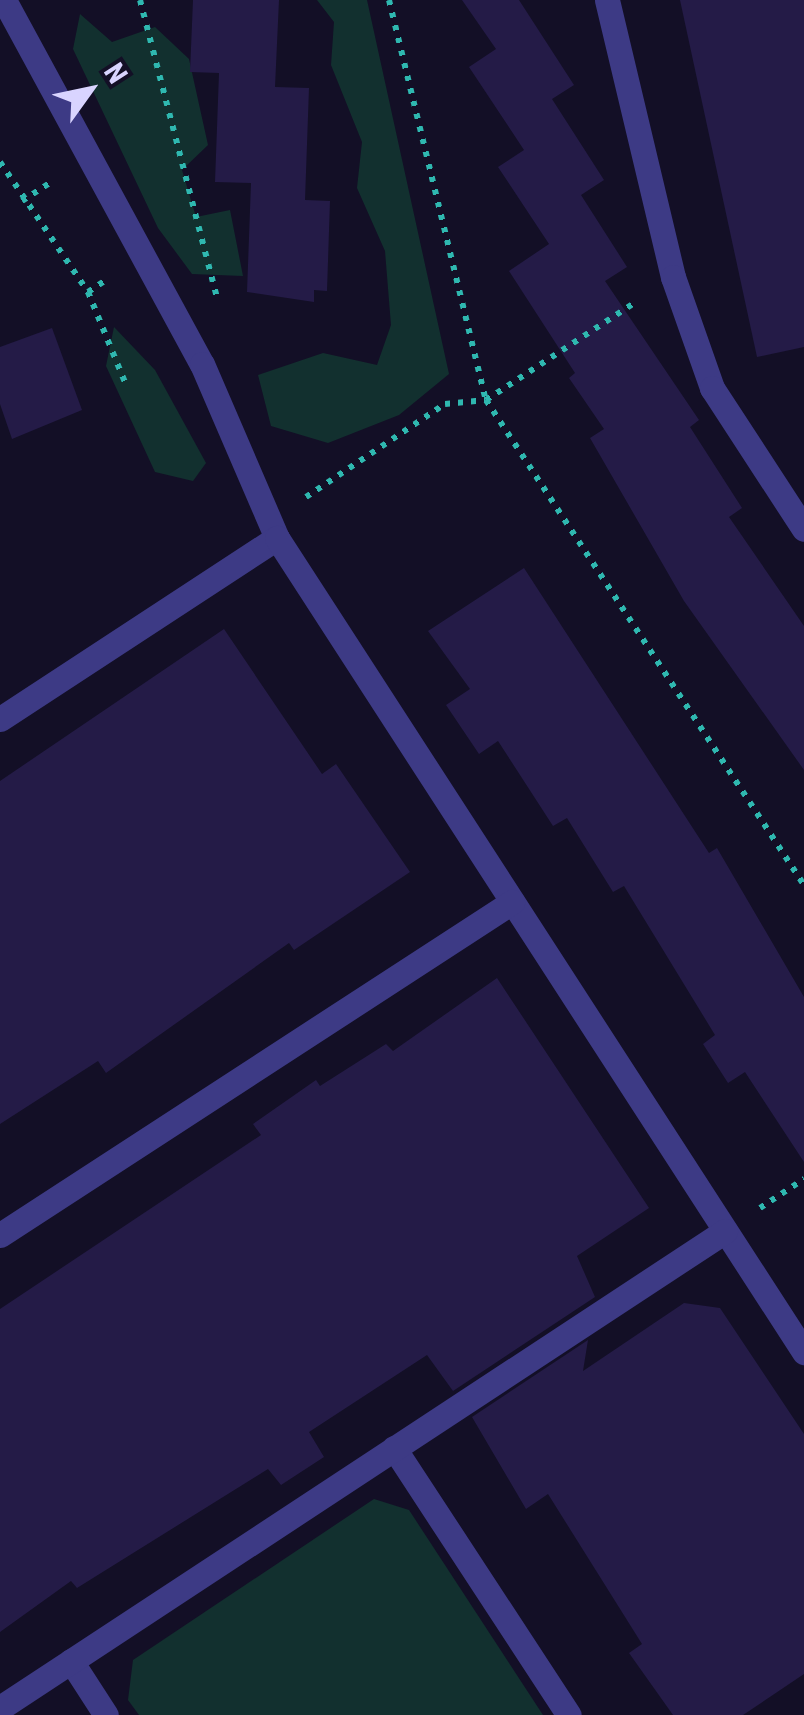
<!DOCTYPE html>
<style>
body{margin:0}
#map{position:relative;width:804px;height:1715px;overflow:hidden;background:#130f26;font-family:"Roboto Condensed",sans-serif}
div>[style]{position:absolute}
.green>*{inset:0;background:#12302f}
.building>*{inset:0;background:#241b47}
.path>*{height:6px;margin-top:-3px;transform-origin:0;background:repeating-linear-gradient(90deg,#2fb8b0 0 5px,transparent 0 13px)}
.lane>*{height:25px;margin:-12.5px;padding:0 12.5px;transform-origin:12.5px;border-radius:12.5px;background:#3d3a85}
.street>*{height:25px;margin:-12.5px;padding:0 12.5px;transform-origin:12.5px;border-radius:12.5px;background:#3d3a85}
span{translate:-50% -50%;white-space:nowrap;text-align:center;line-height:1.15;-webkit-text-stroke:8px #130f26;paint-order:stroke}
.north{position:absolute;left:40px;top:40px;width:100px;height:100px;-webkit-text-stroke:8px #130f26;paint-order:stroke;rotate:57deg;font-size:28px;font-weight:700;line-height:40px;text-align:center;color:#d9d4ff}
.north::after{content:'';display:block;margin:auto;width:35px;height:45px;background:#d9d4ff;clip-path:polygon(50% 0,100% 100%,50% 72%,0 100%)}
</style>
<div id="map">
<div class="green">
<div style="clip-path:polygon(317px 0,367px 0,449px 374px,399px 415px,328px 443px,271px 426px,258px 375px,323px 353px,377px 365px,391px 325px,385px 251px,357px 188px,362px 142px,331px 65px,334px 22px)"></div>
<div style="clip-path:polygon(80px 14px,112px 42px,155px 27px,189px 59px,208px 145px,182px 170px,196px 217px,230px 210px,243px 276px,192px 274px,158px 228px,73px 49px)"></div>
<div style="clip-path:polygon(114px 327px,155px 370px,206px 463px,193px 481px,155px 472px,106px 366px)"></div>
<div style="clip-path:polygon(374px 1499px,409px 1510px,543px 1715px,139px 1715px,128px 1700px,133px 1660px)"></div>
</div>
<div class="building">
<div style="clip-path:polygon(193px 0,279px 0,275px 87px,309px 88px,305px 200px,330px 201px,327px 291px,314px 290px,314px 302px,247px 292px,251px 183px,215px 182px,219px 73px,190px 72px)"></div>
<div style="clip-path:polygon(462px 0,519px 0,574px 85px,552px 99px,604px 180px,581px 195px,627px 267px,605px 281px,699px 420px,690px 427px,742px 508px,729px 517px,804px 626px,804px 770px,684px 601px,590px 438px,604px 429px,569px 378px,575px 373px,509px 271px,549px 244px,498px 167px,524px 150px,469px 67px,496px 49px)"></div>
<div style="clip-path:polygon(680px 0,804px 0,804px 347px,757px 357px)"></div>
<div style="clip-path:polygon(52px 328px,82px 410px,12px 439px,0 404px,0 347px)"></div>
<div style="clip-path:polygon(524px 568px,709px 853px,717px 848px,804px 997px,804px 1162px,745px 1072px,728px 1083px,703px 1044px,715px 1035px,624px 886px,613px 892px,567px 818px,553px 826px,498px 741px,479px 754px,446px 705px,470px 689px,428px 631px)"></div>
<div style="clip-path:polygon(224px 629px,322px 774px,336px 764px,410px 872px,294px 950px,289px 943px,106px 1073px,98px 1061px,0 1124px,0 781px)"></div>
<div style="clip-path:polygon(497px 978px,649px 1208px,577px 1256px,595px 1297px,453px 1391px,427px 1355px,309px 1432px,324px 1457px,281px 1485px,268px 1469px,77px 1588px,71px 1581px,0 1632px,0 1309px,261px 1135px,253px 1124px,316px 1080px,320px 1086px,386px 1044px,393px 1051px)"></div>
<div style="clip-path:polygon(684px 1303px,720px 1308px,804px 1434px,804px 1674px,743px 1715px,673px 1715px,629px 1653px,642px 1644px,548px 1494px,526px 1509px,472px 1417px,588px 1340px,583px 1371px)"></div>
</div>
<div class="path">
<div style="left:140px;top:0;width:311px;rotate:75.5deg"></div>
<div style="left:389px;top:0;width:412px;rotate:76.4deg"></div>
<div style="left:486px;top:400px;width:580px;rotate:56.75deg"></div>
<div style="left:0;top:162px;width:157px;rotate:55.9deg"></div>
<div style="left:88px;top:292px;width:103px;rotate:67.7deg"></div>
<div style="left:22px;top:201px;width:38px;rotate:-33deg"></div>
<div style="left:88px;top:292px;width:23px;rotate:-34deg"></div>
<div style="left:306px;top:497px;width:167px;rotate:-33.8deg"></div>
<div style="left:445px;top:404px;width:41px;rotate:-5.6deg"></div>
<div style="left:486px;top:400px;width:179px;rotate:-33.2deg"></div>
<div style="left:760px;top:1208px;width:53px;rotate:-33.4deg"></div>
</div>
<div class="lane">
<div style="left:4px;top:0;width:414px;rotate:61.5deg"></div>
<div style="left:202px;top:364px;width:189px;rotate:66.7deg"></div>
</div>
<div class="street">
<div style="left:607px;top:0;width:285px;rotate:76.6deg"></div>
<div style="left:673px;top:277px;width:118px;rotate:70.6deg"></div>
<div style="left:712px;top:388px;width:168px;rotate:56.9deg"></div>
<div style="left:0;top:719px;width:331px;rotate:-33.2deg"></div>
<div style="left:277px;top:538px;width:970px;rotate:57.08deg"></div>
<div style="left:0;top:1235px;width:611px;rotate:-33.04deg"></div>
<div style="left:394px;top:1448px;width:319px;rotate:56.8deg"></div>
<div style="left:71px;top:1661px;width:64px;rotate:57.1deg"></div>
<div style="left:0;top:1708px;width:868px;rotate:-33.34deg"></div>
</div>
<div class="north">N</div>
</div>
